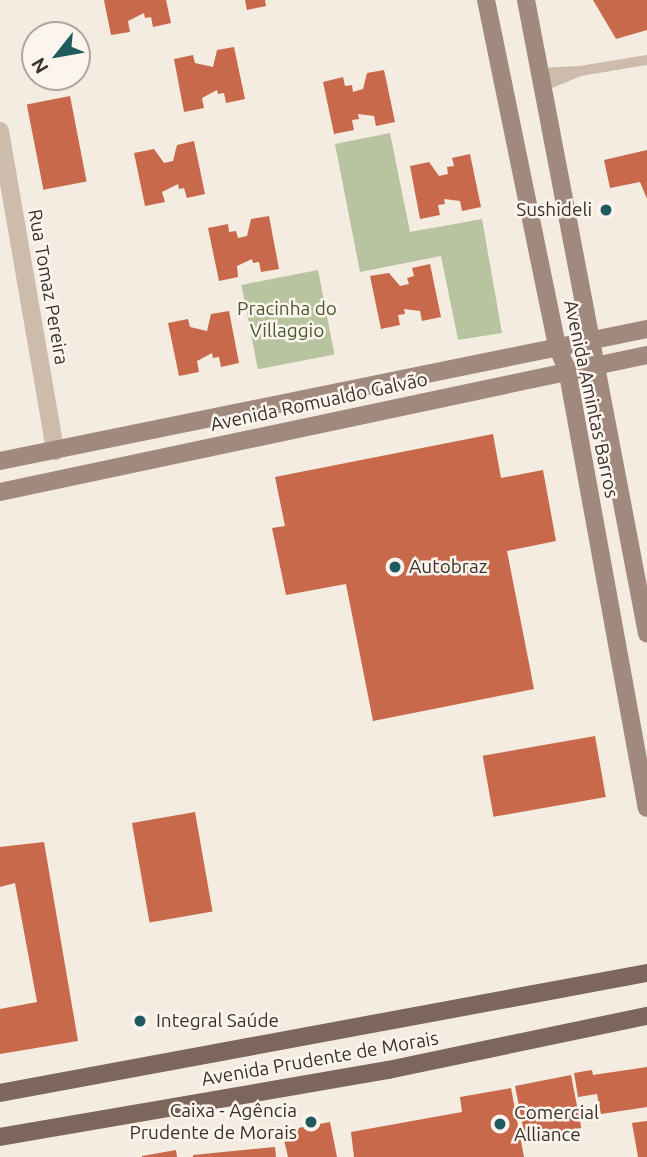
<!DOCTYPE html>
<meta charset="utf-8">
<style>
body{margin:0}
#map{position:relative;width:647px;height:1157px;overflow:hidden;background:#f4ebe1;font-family:Ubuntu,sans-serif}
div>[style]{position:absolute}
.green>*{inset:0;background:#b8c4a0;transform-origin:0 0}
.building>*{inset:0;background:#c8694b;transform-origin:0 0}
.service>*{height:10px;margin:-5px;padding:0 5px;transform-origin:5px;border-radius:5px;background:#cdbbac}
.minor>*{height:18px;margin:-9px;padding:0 9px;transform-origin:9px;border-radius:9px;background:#cdbbac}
.secondary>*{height:18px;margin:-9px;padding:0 9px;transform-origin:9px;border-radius:9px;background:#a18a7d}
.primary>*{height:18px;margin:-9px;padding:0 9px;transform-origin:9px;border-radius:9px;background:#7d675c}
.dots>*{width:19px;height:19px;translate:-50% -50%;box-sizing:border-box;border:4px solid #fbf5ee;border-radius:50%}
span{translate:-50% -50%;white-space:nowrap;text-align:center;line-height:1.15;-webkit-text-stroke:5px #fbf5ee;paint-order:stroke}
.poi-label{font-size:19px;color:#3b302b}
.right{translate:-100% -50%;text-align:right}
.left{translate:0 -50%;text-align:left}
.street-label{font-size:19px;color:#3b302b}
.park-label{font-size:19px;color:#4a5a2e}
.north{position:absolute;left:21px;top:21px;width:70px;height:70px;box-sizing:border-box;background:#fbf5ee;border:2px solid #aea6a0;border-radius:50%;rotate:239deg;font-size:19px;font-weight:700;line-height:28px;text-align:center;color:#3b302b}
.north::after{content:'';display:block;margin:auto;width:24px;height:32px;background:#1f5a5e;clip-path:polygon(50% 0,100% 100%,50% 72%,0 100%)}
</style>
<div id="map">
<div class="green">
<div style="clip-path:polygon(390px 133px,410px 232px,482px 219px,502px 333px,458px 340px,441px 256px,360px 272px,335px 144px)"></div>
<div style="left:318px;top:270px;width:86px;height:78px;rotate:79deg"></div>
</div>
<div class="building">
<div style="clip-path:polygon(104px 0,166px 0,171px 23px,153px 27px,151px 17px,145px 18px,144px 13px,128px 21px,130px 32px,111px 35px)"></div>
<div style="clip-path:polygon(245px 0,265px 0,266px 6px,247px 10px)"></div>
<div style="clip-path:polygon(593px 0,647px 0,647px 30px,616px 39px)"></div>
<div style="clip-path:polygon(234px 47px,245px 99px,226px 103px,224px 93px,218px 94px,217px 90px,202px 98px,204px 108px,184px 112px,174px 59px,193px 55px,195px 63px,213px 67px,217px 50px)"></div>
<div style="clip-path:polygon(384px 70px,395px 122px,376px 126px,374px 116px,358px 114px,359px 119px,352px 120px,354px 130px,334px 134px,323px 82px,343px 77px,345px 86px,352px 85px,353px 92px,363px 89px,367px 73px)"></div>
<div style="left:70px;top:96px;width:87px;height:44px;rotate:79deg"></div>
<div style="clip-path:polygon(194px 141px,205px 194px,187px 198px,184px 188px,179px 189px,178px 184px,162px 192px,165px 202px,145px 206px,134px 153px,154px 149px,164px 163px,173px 161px,177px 145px)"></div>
<div style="clip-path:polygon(647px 150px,647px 199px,640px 182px,610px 188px,604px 160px)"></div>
<div style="clip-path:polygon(470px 154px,481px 207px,462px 211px,460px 201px,444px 199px,445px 204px,438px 205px,440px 215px,420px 219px,410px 166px,429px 162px,439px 176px,448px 174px,447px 167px,454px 166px,452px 158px)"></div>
<div style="clip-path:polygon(269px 216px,279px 269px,261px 272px,259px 262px,253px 263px,252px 259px,237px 266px,238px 277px,219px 281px,208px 228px,228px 224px,229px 232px,236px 231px,238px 238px,247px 236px,251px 219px)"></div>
<div style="clip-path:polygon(430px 264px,441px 317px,422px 321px,420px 311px,404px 309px,405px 314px,398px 315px,400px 325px,381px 329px,370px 276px,389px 273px,400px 286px,409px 284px,407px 278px,414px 276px,412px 268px)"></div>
<div style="clip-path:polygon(229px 311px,239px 363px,221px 367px,219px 357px,213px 358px,212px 353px,197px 361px,199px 372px,179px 376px,168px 323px,188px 319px,190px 327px,207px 331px,211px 314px)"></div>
<div style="clip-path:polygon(493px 434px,501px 478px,543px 470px,556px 541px,507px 551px,534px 689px,373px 721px,346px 584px,286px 595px,272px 528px,285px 526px,275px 477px)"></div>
<div style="left:595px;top:736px;width:62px;height:114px;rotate:80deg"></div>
<div style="left:195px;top:812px;width:101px;height:64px;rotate:80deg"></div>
<div style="clip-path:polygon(44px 842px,78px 1041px,0 1054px,0 1009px,37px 1002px,15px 883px,0 887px,0 847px)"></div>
<div style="clip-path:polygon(647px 1067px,647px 1107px,601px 1114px,597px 1094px,578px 1097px,574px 1073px,592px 1070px,593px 1075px)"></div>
<div style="left:571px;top:1075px;width:54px;height:57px;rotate:79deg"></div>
<div style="clip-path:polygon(511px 1088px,524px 1157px,354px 1157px,351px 1132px,462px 1112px,460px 1097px)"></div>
<div style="clip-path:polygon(647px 1121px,647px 1157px,638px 1157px,632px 1123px)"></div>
<div style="clip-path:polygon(330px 1122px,337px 1157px,288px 1157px,282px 1131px)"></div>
<div style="clip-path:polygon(275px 1147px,276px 1157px,193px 1157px,193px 1155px)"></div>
<div style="clip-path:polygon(176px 1150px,177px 1157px,142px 1157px,142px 1156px)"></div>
</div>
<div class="service">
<div style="left:539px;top:73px;width:41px;rotate:-2.8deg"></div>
<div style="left:541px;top:87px;width:42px;rotate:-22.3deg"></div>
<div style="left:580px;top:71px;width:68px;rotate:-9.3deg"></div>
</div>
<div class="minor">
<div style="left:0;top:131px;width:325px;rotate:80.2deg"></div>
</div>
<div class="secondary">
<div style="left:486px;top:0;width:353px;rotate:78.4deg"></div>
<div style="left:557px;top:346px;width:25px;rotate:67deg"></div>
<div style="left:567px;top:369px;width:446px;rotate:79.7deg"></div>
<div style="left:526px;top:0;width:645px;rotate:79.19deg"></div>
<div style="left:0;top:461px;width:660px;rotate:-11.53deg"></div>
<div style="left:0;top:492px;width:661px;rotate:-11.96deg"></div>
</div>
<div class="primary">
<div style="left:0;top:1093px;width:658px;rotate:-10.51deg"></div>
<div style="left:0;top:1137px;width:394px;rotate:-9.8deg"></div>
<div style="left:388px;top:1070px;width:265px;rotate:-11.8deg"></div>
</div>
<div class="dots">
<div style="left:606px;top:210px;background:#1f5a5e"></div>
<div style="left:395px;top:567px;background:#1f5a5e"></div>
<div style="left:140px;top:1021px;background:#1f5a5e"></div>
<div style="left:311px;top:1122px;background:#1f5a5e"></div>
<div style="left:500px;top:1124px;background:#1f5a5e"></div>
</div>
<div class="poi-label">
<span class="right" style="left:592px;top:210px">Sushideli</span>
<span class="left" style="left:409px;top:567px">Autobraz</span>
<span class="left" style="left:156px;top:1021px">Integral Saúde</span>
<span class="right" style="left:297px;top:1122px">Caixa - Agência<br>Prudente de Morais</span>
<span class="left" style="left:514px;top:1124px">Comercial<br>Alliance</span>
</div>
<div class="street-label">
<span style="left:48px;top:287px;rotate:80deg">Rua Tomaz Pereira</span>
<span style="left:591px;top:399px;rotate:78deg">Avenida Amintas Barros</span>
<span style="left:319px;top:402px;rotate:-12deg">Avenida Romualdo Galvão</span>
<span style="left:320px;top:1059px;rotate:-10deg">Avenida Prudente de Morais</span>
</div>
<div class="park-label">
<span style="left:287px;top:320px">Pracinha do<br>Villaggio</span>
</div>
<div class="north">N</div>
</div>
